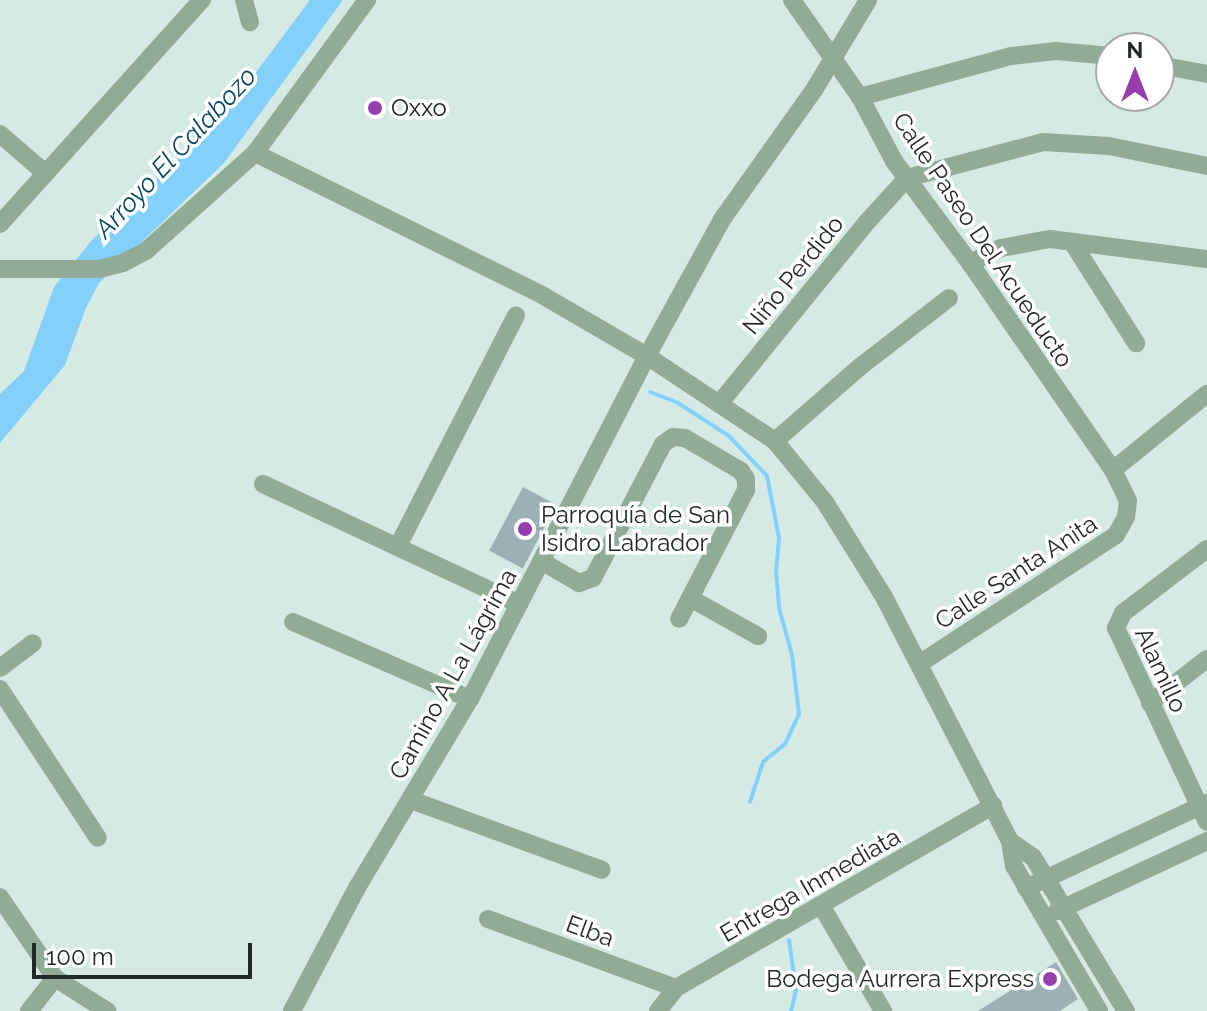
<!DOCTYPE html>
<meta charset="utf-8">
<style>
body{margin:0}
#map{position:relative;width:1207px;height:1011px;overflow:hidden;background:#d6eae5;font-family:Raleway,sans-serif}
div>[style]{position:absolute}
.water>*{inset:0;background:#85d0fa}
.stream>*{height:4px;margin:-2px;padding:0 2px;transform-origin:2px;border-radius:2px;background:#85d0fa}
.building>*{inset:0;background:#9db1b4;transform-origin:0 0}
.minor>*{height:18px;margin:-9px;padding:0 9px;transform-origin:9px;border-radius:9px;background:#91ac96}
.dots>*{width:22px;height:22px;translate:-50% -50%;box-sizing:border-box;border:4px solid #fff;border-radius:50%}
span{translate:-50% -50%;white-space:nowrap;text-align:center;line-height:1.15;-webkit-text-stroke:7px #fff;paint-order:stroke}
.poi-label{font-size:24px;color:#222928}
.left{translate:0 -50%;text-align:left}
.right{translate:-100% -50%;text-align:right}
.street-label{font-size:24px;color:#222928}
.water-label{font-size:26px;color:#094864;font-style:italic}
.north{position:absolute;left:1095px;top:32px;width:80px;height:80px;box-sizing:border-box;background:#fff;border:2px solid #a7a9a9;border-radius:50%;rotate:0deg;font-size:22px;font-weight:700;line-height:32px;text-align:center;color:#222928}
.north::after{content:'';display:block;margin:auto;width:28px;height:36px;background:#953fac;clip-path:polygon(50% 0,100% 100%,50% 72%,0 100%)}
.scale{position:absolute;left:32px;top:943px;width:220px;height:36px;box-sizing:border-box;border:4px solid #222928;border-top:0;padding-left:10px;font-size:24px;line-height:28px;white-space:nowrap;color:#222928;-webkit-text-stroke:6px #fff;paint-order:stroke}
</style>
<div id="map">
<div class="water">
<div style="clip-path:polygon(310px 0,343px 0,224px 163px,99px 283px,86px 308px,65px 365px,0 443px,0 394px,24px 371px,54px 287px,92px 240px,221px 119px)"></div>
</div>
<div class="stream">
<div style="left:650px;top:392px;width:30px;rotate:21deg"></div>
<div style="left:678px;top:403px;width:61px;rotate:32.9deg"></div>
<div style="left:729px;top:436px;width:55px;rotate:46.5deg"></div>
<div style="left:767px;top:476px;width:63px;rotate:79deg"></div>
<div style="left:779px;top:538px;width:33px;rotate:95deg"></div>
<div style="left:776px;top:571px;width:37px;rotate:85deg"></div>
<div style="left:779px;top:608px;width:49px;rotate:74.5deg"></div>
<div style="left:792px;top:655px;width:59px;rotate:83.2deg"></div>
<div style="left:799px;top:714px;width:33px;rotate:115deg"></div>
<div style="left:785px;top:744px;width:28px;rotate:141deg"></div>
<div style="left:763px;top:762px;width:42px;rotate:108deg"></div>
<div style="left:789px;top:940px;width:50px;rotate:82deg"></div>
<div style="left:796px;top:990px;width:22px;rotate:103deg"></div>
</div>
<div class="building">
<div style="left:523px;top:487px;width:38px;height:72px;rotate:28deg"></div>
<div style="clip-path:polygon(1056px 962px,1078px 999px,1060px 1011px,978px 1011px)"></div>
</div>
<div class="minor">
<div style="left:244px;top:0;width:23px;rotate:75deg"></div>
<div style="left:792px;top:0;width:118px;rotate:55deg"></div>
<div style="left:860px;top:97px;width:72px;rotate:62deg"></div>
<div style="left:894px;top:161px;width:127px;rotate:53.3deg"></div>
<div style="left:970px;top:263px;width:252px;rotate:55.4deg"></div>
<div style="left:1113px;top:470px;width:34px;rotate:64deg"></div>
<div style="left:1128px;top:501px;width:16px;rotate:97deg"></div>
<div style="left:1126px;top:517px;width:21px;rotate:119deg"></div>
<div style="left:1116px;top:535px;width:235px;rotate:146.8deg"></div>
<div style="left:1159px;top:65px;width:49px;rotate:10.6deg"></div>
<div style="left:860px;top:97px;width:156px;rotate:-15.2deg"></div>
<div style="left:1011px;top:56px;width:45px;rotate:-6.3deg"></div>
<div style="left:1056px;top:51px;width:55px;rotate:5.2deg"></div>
<div style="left:0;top:134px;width:58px;rotate:40.8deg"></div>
<div style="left:255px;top:153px;width:320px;rotate:26.3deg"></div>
<div style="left:542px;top:295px;width:121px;rotate:30.2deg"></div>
<div style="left:647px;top:356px;width:154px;rotate:33.6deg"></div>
<div style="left:775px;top:441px;width:79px;rotate:50.7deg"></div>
<div style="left:825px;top:502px;width:110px;rotate:58.1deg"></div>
<div style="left:883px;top:595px;width:277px;rotate:62.7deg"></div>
<div style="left:1010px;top:841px;width:28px;rotate:35deg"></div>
<div style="left:1033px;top:857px;width:180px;rotate:58.9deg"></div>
<div style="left:0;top:224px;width:302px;rotate:-48deg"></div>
<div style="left:1072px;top:242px;width:120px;rotate:57.6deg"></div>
<div style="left:970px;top:263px;width:34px;rotate:-26deg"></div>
<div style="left:1001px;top:248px;width:50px;rotate:-10.4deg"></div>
<div style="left:1050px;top:239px;width:158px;rotate:7.3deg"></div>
<div style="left:0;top:269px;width:99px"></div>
<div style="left:99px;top:269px;width:25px;rotate:-14deg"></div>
<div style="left:123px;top:263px;width:27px;rotate:-28deg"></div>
<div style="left:147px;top:250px;width:145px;rotate:-41.9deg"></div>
<div style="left:255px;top:153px;width:190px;rotate:-53.8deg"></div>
<div style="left:719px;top:404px;width:235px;rotate:-50.9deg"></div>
<div style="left:867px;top:222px;width:59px;rotate:-47.7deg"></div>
<div style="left:907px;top:178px;width:141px;rotate:-14.8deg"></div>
<div style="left:1043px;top:142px;width:66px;rotate:3.5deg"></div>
<div style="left:1109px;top:146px;width:100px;rotate:11.5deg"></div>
<div style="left:775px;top:441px;width:114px;rotate:-41.1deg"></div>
<div style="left:861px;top:366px;width:111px;rotate:-37.7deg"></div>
<div style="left:1113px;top:470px;width:121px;rotate:-39deg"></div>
<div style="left:263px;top:484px;width:283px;rotate:25.1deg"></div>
<div style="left:398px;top:546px;width:259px;rotate:-62.9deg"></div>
<div style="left:1207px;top:549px;width:106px;rotate:142.7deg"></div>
<div style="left:1123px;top:613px;width:17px;rotate:115deg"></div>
<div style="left:1116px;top:628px;width:214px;rotate:64.9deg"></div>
<div style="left:543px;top:562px;width:42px;rotate:30.3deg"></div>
<div style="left:579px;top:583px;width:15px;rotate:-20deg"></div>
<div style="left:593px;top:578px;width:151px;rotate:-62.4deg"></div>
<div style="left:663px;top:444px;width:12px;rotate:-35deg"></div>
<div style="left:673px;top:437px;width:12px;rotate:5deg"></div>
<div style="left:685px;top:438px;width:65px;rotate:30.5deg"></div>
<div style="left:741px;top:471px;width:9px;rotate:58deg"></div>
<div style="left:746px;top:479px;width:11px;rotate:90deg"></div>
<div style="left:746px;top:490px;width:145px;rotate:117.4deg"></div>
<div style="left:690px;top:598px;width:78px;rotate:29.2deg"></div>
<div style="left:293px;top:622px;width:193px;rotate:23.5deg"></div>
<div style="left:0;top:668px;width:41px;rotate:-37.1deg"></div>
<div style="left:0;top:689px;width:178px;rotate:56.7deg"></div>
<div style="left:1150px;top:703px;width:72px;rotate:-37.7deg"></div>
<div style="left:411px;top:800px;width:203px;rotate:20.1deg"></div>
<div style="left:1010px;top:841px;width:25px;rotate:81deg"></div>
<div style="left:1014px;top:866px;width:168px;rotate:59.6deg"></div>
<div style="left:1026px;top:888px;width:200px;rotate:-25.2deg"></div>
<div style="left:0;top:897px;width:98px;rotate:55.8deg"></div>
<div style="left:55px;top:978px;width:62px;rotate:32.4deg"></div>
<div style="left:822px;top:907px;width:121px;rotate:59.6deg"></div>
<div style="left:1057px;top:911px;width:166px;rotate:-25deg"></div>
<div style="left:488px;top:919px;width:200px;rotate:20.2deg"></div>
<div style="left:29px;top:1011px;width:42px;rotate:-51.8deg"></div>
<div style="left:292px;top:1011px;width:141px;rotate:-62.2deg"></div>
<div style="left:358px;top:886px;width:218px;rotate:-59.1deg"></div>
<div style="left:470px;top:699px;width:386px;rotate:-62.7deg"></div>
<div style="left:647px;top:356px;width:158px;rotate:-61.2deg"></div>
<div style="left:723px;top:218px;width:157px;rotate:-54.6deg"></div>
<div style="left:814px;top:90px;width:105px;rotate:-59deg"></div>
<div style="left:658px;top:1011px;width:29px;rotate:-52deg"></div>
<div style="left:676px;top:988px;width:366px;rotate:-29.9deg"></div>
</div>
<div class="dots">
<div style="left:375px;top:108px;background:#953fac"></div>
<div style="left:525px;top:529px;background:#953fac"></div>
<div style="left:1050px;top:979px;background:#953fac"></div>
</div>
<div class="poi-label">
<span class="left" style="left:391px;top:108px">Oxxo</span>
<span class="left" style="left:541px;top:529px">Parroquía de San<br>Isidro Labrador</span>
<span class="right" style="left:1034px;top:979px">Bodega Aurrera Express</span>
</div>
<div class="street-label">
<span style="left:983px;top:240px;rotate:56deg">Calle Paseo Del Acueducto</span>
<span style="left:793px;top:275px;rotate:-51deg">Niño Perdido</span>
<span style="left:1016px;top:572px;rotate:-33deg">Calle Santa Anita</span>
<span style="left:1161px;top:670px;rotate:65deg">Alamillo</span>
<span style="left:453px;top:674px;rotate:-61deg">Camino A La Lágrima</span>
<span style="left:810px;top:885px;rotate:-30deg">Entrega Inmediata</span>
<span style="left:590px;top:931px;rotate:20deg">Elba</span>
</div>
<div class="water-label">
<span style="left:176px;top:153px;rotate:-47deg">Arroyo El Calabozo</span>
</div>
<div class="north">N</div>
<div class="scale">100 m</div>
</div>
